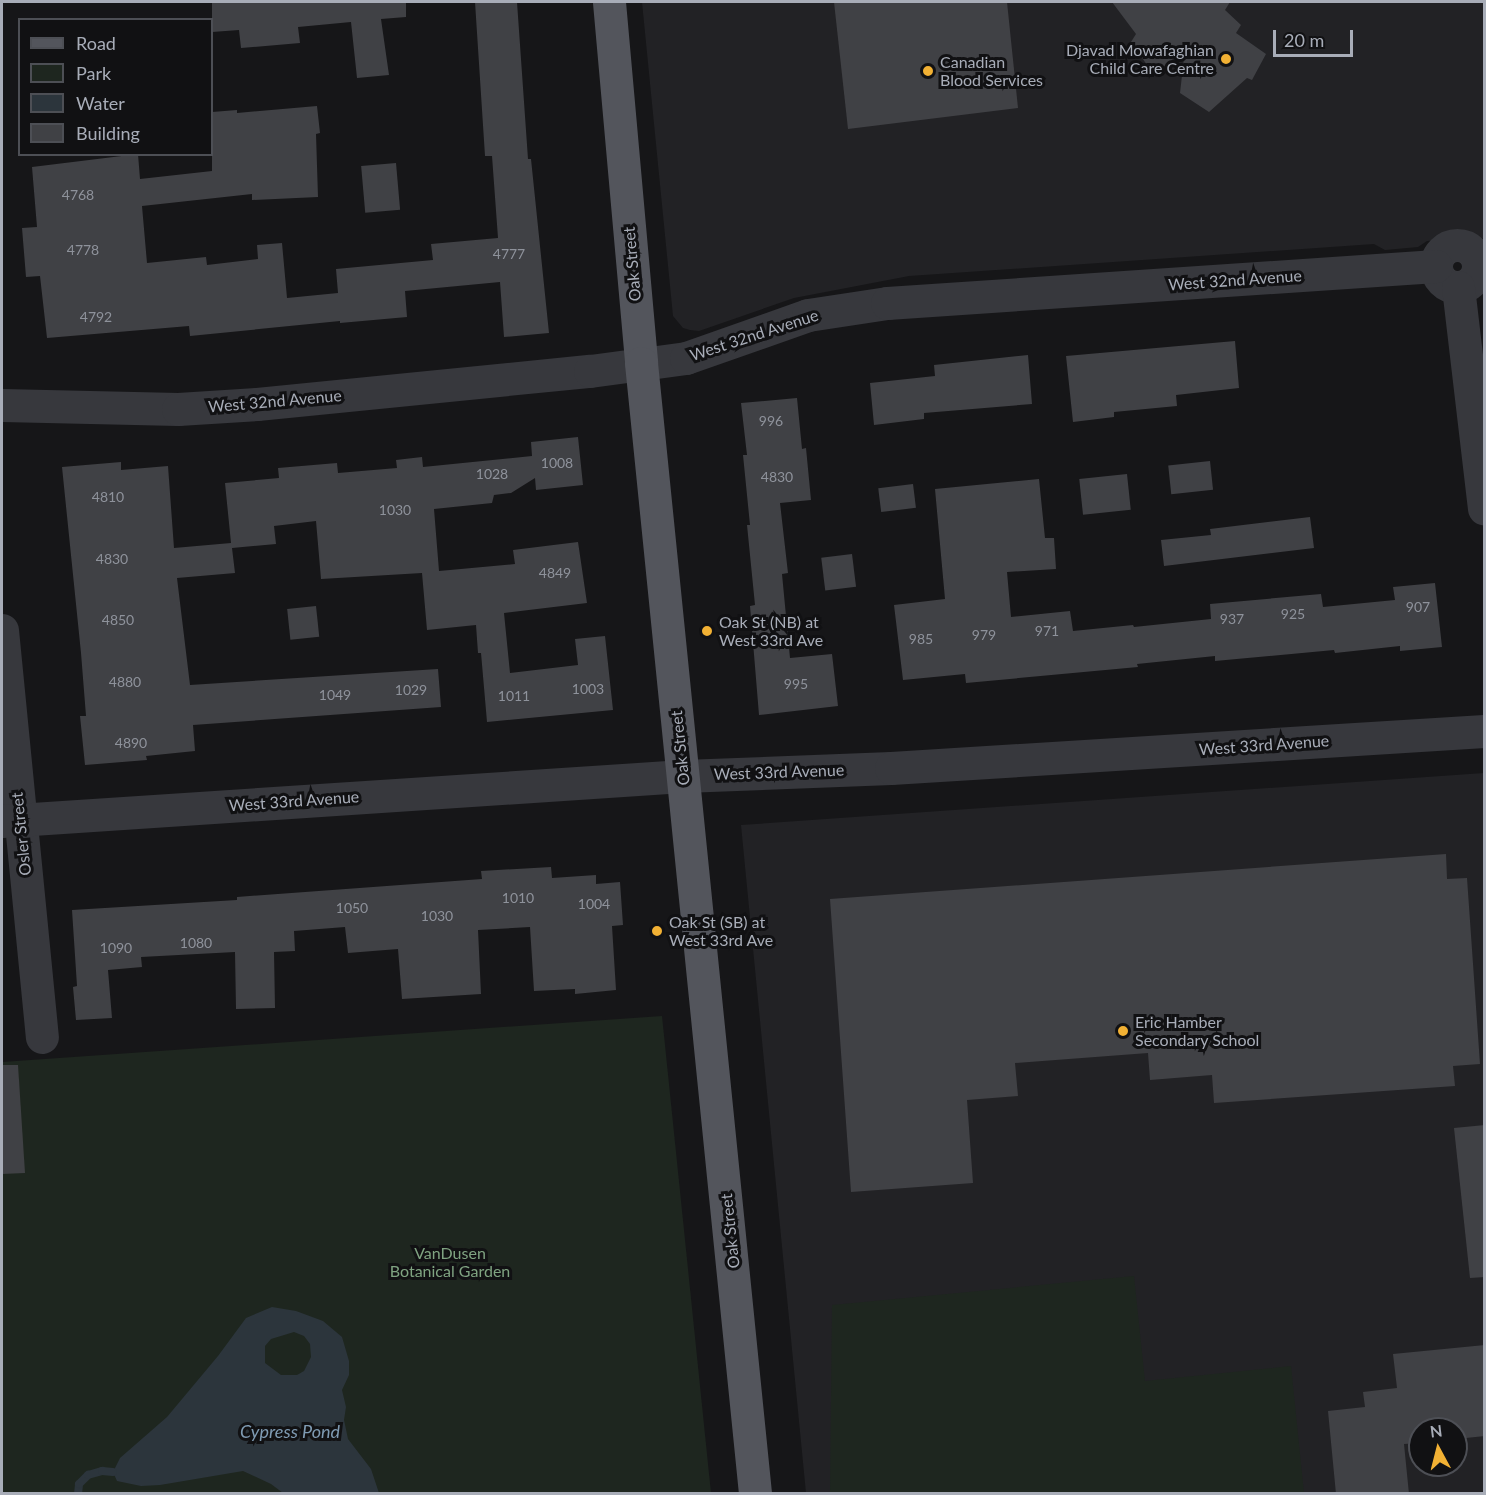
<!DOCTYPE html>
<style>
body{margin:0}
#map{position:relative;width:1486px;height:1495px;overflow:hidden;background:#161618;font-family:Lato,sans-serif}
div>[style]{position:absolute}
.built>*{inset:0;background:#222225}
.green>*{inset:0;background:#1e261f}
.water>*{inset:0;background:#2c353c}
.stream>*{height:8px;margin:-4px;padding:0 4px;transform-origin:4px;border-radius:4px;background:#2c353c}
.building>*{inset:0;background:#404145;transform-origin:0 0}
.minor>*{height:33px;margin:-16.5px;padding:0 16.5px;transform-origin:16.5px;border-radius:16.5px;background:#37383d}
.minor>.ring{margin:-16.5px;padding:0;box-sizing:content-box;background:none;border:33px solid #37383d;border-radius:50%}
.major>*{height:33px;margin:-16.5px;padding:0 16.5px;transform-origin:16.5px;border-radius:16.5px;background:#53555c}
.dots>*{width:16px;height:16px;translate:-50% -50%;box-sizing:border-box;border:3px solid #111113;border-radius:50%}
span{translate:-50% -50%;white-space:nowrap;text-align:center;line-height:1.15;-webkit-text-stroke:6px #111113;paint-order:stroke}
.number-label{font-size:14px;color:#8e929b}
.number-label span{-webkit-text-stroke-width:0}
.poi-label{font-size:16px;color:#a8adb8}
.right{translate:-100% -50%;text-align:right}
.left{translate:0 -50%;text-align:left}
.street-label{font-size:16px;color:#a8adb8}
.park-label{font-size:16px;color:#7fa381}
.water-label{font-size:18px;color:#7f9bb3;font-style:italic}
.frame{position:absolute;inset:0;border:3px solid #a8adb8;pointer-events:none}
.legend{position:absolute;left:18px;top:18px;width:195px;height:138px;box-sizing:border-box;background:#111113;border:2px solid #4d4f55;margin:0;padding:8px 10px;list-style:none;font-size:18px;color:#a8adb8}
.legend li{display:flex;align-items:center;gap:12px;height:30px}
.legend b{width:30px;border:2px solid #4d4f55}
.north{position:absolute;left:1408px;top:1417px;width:60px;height:60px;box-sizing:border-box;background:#111113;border:2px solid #4d4f55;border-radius:50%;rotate:353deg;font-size:16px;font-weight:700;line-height:24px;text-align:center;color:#a8adb8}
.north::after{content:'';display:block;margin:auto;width:21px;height:27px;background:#f2b134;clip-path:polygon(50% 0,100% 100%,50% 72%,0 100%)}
.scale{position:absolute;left:1273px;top:30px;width:80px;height:27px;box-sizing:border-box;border:3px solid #a8adb8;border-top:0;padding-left:8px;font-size:18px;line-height:21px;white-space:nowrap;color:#a8adb8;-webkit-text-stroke:4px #111113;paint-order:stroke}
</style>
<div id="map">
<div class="built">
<div style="clip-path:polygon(642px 2px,1484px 2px,1484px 238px,1427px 241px,1418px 247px,1385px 250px,1374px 244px,909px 276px,794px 298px,699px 331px,690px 330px,683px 328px,673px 316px)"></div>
<div style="clip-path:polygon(evenodd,1484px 773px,1484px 1493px,806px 1493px,741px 825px,1484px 773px,1420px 1429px,1456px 1429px,1456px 1465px,1420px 1465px,1420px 1429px)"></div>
</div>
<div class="green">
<div style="clip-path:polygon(662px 1016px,711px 1493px,2px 1494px,2px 1062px)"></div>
<div style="clip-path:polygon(1134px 1276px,1145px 1381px,1291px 1366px,1304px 1493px,830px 1493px,832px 1305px)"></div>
</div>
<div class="water">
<div style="clip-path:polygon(evenodd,272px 1307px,296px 1311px,323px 1321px,342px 1337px,349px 1361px,349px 1375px,342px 1390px,346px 1407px,344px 1420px,348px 1439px,371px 1469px,379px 1493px,283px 1493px,271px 1484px,243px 1471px,160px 1485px,141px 1486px,117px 1481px,113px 1472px,120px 1458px,167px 1417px,218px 1356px,246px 1318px,272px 1307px,294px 1332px,304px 1336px,310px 1344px,311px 1357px,304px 1371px,297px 1375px,281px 1375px,265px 1363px,265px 1346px,271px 1339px,294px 1332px)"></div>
</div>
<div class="stream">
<div style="left:78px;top:1494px;width:10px;rotate:-84deg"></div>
<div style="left:79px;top:1484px;width:13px;rotate:-45deg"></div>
<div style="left:88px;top:1475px;width:15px;rotate:-16deg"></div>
<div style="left:102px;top:1471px;width:11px;rotate:5deg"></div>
</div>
<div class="building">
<div style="clip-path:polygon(212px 2px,406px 2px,406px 17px,381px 19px,389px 75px,357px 78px,351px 22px,298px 27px,300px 43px,241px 48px,239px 30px,212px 32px)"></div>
<div style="clip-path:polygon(475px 2px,517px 2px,528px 159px,531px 159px,549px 333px,504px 337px,500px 282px,405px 291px,407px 317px,340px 323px,340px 321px,190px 336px,189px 326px,47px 338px,40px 276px,26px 277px,22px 228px,37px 227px,32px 167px,138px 154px,140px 179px,212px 171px,212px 112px,237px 110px,237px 113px,317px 106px,320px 133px,316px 134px,318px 197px,252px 200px,252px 194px,142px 206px,147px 263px,206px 257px,207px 265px,258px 259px,257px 245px,282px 243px,287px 298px,338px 293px,336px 269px,433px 260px,431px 244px,498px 238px,492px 156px,485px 156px)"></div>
<div style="clip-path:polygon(834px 2px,1007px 2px,1018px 108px,848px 129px)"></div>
<div style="clip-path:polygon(1112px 2px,1230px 2px,1225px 10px,1241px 25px,1236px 33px,1266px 54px,1252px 80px,1247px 78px,1209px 112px,1180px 93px,1185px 49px,1154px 75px,1131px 42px,1136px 34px)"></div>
<div style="left:396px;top:163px;width:47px;height:35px;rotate:85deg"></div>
<div style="clip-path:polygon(1235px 341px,1239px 388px,1176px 395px,1177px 406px,1114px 412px,1114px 417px,1073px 422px,1066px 356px)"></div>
<div style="clip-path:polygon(1028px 355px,1032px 404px,924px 413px,924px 419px,874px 425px,870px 383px,935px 376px,934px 365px)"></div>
<div style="clip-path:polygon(797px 398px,802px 449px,806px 448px,811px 500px,780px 503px,788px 573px,782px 574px,790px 658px,832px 654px,838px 706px,759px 715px,750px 606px,755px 605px,747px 525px,750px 525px,743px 455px,747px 455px,741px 403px)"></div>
<div style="clip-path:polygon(578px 437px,583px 485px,536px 490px,535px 478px,511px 493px,494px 495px,492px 503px,434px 509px,439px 571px,515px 564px,513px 550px,578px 542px,587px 603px,504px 613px,510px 673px,578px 665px,575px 639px,605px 636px,613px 710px,487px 722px,481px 653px,478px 653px,476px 625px,427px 630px,422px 573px,321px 579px,316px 521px,274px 526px,276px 544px,232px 548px,235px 573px,177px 578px,190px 685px,438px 669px,441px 707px,193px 725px,195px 751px,146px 756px,147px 760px,85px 765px,80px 716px,86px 716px,81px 653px,62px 467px,121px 462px,121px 470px,168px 466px,174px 548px,231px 543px,225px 483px,279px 478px,278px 468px,337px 463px,338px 473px,397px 468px,396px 460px,422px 457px,423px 467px,532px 456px,531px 442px)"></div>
<div style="left:1210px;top:461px;width:29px;height:42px;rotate:84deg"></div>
<div style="left:1127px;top:474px;width:36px;height:48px;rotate:84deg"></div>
<div style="clip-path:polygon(1039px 479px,1045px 538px,1054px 538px,1056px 569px,1007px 572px,1011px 617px,1070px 611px,1073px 631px,1133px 625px,1134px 627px,1211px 619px,1210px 604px,1321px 594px,1323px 607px,1395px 600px,1393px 587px,1435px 583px,1442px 647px,1400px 651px,1400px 646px,1335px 653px,1334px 650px,1215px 661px,1215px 656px,1137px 664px,1138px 667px,966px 683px,965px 674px,903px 680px,894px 605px,945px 599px,935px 489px)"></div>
<div style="left:913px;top:484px;width:24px;height:35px;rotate:83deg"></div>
<div style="clip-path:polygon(1310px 517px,1314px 548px,1164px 566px,1161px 540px,1211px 535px,1210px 529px)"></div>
<div style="left:852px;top:554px;width:33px;height:31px;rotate:83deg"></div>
<div style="left:316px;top:606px;width:31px;height:29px;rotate:84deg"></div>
<div style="clip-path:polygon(1446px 854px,1447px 879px,1467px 878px,1480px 1064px,1453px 1066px,1455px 1086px,1214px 1103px,1212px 1075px,1150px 1080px,1148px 1053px,1015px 1063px,1018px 1096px,967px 1100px,973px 1183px,851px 1192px,830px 899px)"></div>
<div style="clip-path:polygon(551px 867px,552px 878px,596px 875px,596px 884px,620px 882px,623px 925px,612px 926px,616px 990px,575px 994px,575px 989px,534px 991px,530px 927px,478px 930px,481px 994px,402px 999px,398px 949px,348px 953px,345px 927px,294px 931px,295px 951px,274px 952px,275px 1008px,236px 1009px,235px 952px,141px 957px,142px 967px,108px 970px,112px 1018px,76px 1020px,73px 987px,77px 986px,72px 910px,237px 900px,237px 897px,482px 879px,481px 871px)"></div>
<div style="clip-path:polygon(2px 1065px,18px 1065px,25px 1173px,2px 1174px)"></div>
<div style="clip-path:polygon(1485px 1125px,1485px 1277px,1470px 1278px,1454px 1128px)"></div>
<div style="clip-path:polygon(1485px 1345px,1485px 1436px,1456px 1439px,1456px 1429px,1420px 1429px,1420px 1443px,1404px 1444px,1409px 1494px,1336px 1494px,1328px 1411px,1365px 1407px,1363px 1392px,1397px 1388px,1393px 1354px)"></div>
</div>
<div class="minor">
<div class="ring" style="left:1436px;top:245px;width:9px;height:9px"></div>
<div style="left:1458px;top:287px;width:223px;rotate:83.3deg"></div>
<div style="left:2px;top:405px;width:176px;rotate:1.3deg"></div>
<div style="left:178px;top:409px;width:79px;rotate:-3.6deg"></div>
<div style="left:257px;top:404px;width:335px;rotate:-5.7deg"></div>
<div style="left:590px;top:371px;width:97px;rotate:-7.7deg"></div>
<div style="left:686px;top:358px;width:129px;rotate:-19.4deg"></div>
<div style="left:808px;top:315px;width:80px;rotate:-8.6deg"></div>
<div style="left:887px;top:303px;width:550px;rotate:-3.86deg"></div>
<div style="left:2px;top:630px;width:409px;rotate:84.4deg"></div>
<div style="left:2px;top:821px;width:682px;rotate:-3.78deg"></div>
<div style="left:683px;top:776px;width:208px;rotate:-2.2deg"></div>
<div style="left:891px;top:768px;width:594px;rotate:-3.57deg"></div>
</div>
<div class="major">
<div style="left:609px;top:2px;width:362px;rotate:84.9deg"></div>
<div style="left:641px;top:363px;width:1137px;rotate:84.24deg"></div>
</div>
<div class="dots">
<div style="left:1226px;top:59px;background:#f2b134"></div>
<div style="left:928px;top:71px;background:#f2b134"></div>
<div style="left:707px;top:631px;background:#f2b134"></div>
<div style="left:657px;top:931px;background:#f2b134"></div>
<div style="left:1123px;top:1031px;background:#f2b134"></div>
</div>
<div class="number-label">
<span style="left:78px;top:195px">4768</span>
<span style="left:83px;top:250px">4778</span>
<span style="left:509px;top:254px">4777</span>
<span style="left:96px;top:317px">4792</span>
<span style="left:771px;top:421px">996</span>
<span style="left:557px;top:463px">1008</span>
<span style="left:492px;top:474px">1028</span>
<span style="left:777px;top:477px">4830</span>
<span style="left:108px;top:497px">4810</span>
<span style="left:395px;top:510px">1030</span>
<span style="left:112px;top:559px">4830</span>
<span style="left:555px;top:573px">4849</span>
<span style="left:1418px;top:607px">907</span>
<span style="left:1293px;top:614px">925</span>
<span style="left:1232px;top:619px">937</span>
<span style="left:118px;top:620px">4850</span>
<span style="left:1047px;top:631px">971</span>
<span style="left:984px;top:635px">979</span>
<span style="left:921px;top:639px">985</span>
<span style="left:125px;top:682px">4880</span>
<span style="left:796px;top:684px">995</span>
<span style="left:588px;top:689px">1003</span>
<span style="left:411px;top:690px">1029</span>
<span style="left:335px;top:695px">1049</span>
<span style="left:514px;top:696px">1011</span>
<span style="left:131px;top:743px">4890</span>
<span style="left:518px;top:898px">1010</span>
<span style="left:594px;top:904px">1004</span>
<span style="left:352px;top:908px">1050</span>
<span style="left:437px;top:916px">1030</span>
<span style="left:196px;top:943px">1080</span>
<span style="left:116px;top:948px">1090</span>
</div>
<div class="poi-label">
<span class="right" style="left:1214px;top:59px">Djavad Mowafaghian<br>Child Care Centre</span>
<span class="left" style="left:940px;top:71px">Canadian<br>Blood Services</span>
<span class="left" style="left:719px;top:631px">Oak St (NB) at<br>West 33rd Ave</span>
<span class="left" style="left:669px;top:931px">Oak St (SB) at<br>West 33rd Ave</span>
<span class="left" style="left:1135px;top:1031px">Eric Hamber<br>Secondary School</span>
</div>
<div class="street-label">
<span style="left:632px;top:264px;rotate:-95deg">Oak Street</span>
<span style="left:1235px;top:280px;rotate:-4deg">West 32nd Avenue</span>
<span style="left:754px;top:335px;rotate:-18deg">West 32nd Avenue</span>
<span style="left:275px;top:401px;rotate:-5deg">West 32nd Avenue</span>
<span style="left:1264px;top:745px;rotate:-4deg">West 33rd Avenue</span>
<span style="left:680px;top:748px;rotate:-96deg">Oak Street</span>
<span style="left:779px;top:772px;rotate:-2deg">West 33rd Avenue</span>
<span style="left:294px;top:801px;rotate:-4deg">West 33rd Avenue</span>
<span style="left:21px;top:834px;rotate:-96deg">Osler Street</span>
<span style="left:730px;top:1231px;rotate:-96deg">Oak Street</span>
</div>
<div class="park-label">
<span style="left:450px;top:1262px">VanDusen<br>Botanical Garden</span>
</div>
<div class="water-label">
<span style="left:290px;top:1431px">Cypress Pond</span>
</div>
<div class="frame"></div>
<ul class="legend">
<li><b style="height:8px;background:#53555c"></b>Road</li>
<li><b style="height:16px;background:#1e261f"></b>Park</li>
<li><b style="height:16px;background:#2c353c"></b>Water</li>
<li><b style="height:16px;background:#404145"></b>Building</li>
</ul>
<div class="north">N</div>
<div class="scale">20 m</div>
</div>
